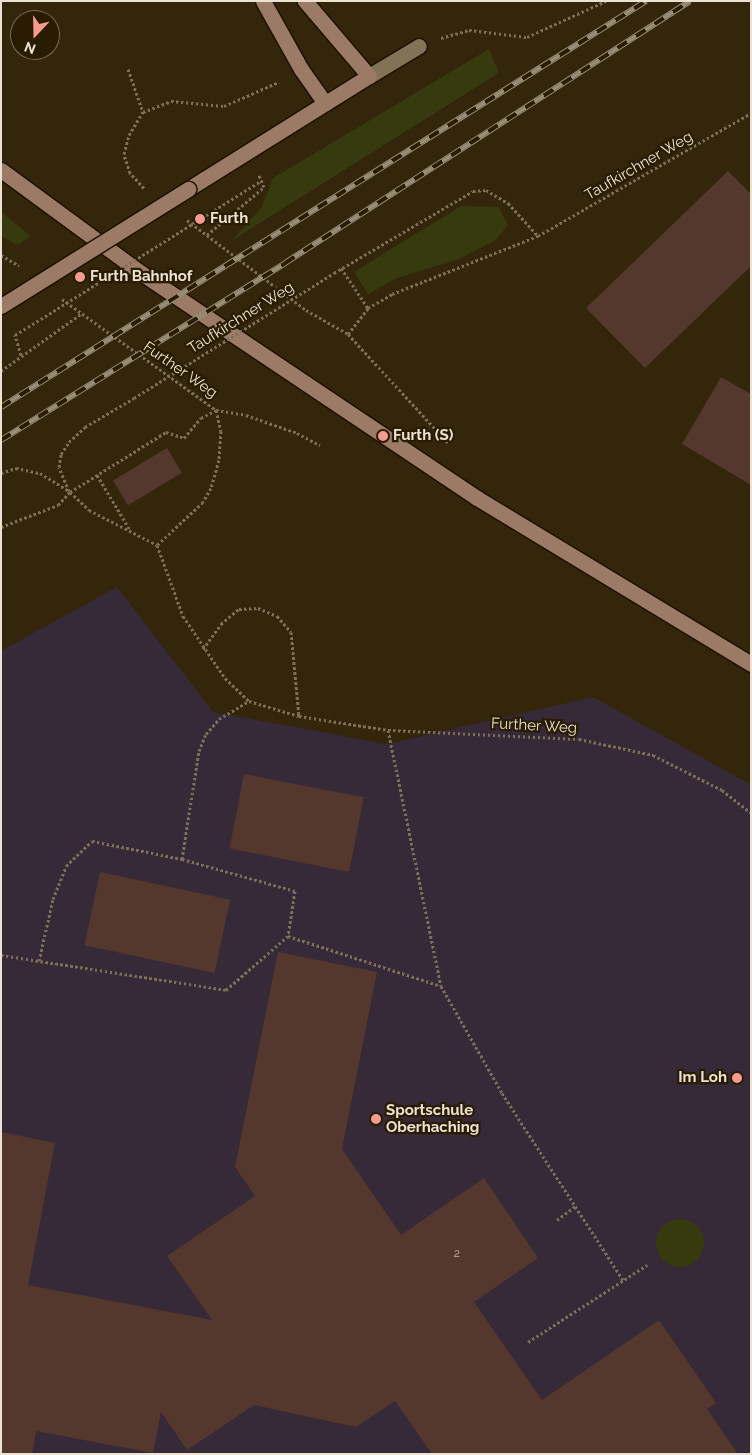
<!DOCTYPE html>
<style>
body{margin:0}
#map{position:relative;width:752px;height:1455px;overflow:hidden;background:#34260b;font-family:Raleway,sans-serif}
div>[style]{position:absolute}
.education>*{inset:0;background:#372a38}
.green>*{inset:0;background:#37390f}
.round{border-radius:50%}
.building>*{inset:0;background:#54372d;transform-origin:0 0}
.path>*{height:3px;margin-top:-1.5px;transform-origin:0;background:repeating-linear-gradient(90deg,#7c7059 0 2.5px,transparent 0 5px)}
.roads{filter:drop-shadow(1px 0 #1b0e00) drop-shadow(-1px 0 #1b0e00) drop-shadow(0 1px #1b0e00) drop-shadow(0 -1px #1b0e00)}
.street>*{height:15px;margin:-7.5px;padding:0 7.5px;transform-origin:7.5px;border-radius:7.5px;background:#827256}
.secondary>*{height:15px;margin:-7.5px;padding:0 7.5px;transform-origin:7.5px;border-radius:7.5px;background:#9b7a66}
.rail>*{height:5.5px;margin-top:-2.75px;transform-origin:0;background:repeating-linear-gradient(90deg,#2a1c02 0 11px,#978c77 0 22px);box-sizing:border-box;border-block:1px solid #978c77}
.path-bridge>*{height:3px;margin-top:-1.5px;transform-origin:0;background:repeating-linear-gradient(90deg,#7c7059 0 2.5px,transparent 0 5px)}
.bridges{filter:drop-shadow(1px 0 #1b0e00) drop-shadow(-1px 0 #1b0e00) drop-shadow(0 1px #1b0e00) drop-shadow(0 -1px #1b0e00)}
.secondary-bridge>*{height:15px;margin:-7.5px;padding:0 7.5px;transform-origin:7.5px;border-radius:7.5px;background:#9b7a66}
.dots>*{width:14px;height:14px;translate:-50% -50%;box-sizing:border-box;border:2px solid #2a1c02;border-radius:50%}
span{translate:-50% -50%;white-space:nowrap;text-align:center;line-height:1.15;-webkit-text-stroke:4.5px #2a1c02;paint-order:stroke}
.number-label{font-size:12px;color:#c5b7aa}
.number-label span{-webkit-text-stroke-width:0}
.street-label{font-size:15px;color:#ebe2d3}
.poi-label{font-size:15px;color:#ebe2d3;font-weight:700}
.left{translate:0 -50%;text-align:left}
.right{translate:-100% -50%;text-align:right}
.frame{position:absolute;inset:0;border:2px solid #ebe2d3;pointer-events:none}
.north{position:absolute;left:10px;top:10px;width:50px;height:50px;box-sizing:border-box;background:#2a1c02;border:1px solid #776b56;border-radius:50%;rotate:201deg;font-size:14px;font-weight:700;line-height:20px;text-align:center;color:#ebe2d3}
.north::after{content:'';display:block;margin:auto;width:18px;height:22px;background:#f59c92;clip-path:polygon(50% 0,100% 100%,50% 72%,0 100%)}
</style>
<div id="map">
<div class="education">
<div style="clip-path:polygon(117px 587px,213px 712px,387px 744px,593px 697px,751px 785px,751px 1454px,1px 1454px,1px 651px)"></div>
</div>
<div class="green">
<div style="clip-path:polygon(489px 49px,499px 73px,231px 241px,262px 207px,273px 178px)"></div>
<div style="clip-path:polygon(461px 206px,499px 207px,508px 225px,496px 240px,459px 259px,397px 278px,368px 294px,354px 272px)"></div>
<div style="clip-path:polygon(1px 212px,31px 236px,18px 245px,1px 236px)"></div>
<div class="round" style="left:656px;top:1219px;width:48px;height:48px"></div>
</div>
<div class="building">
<div style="clip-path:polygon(728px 171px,751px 194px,751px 266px,645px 368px,586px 308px)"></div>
<div style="clip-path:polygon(721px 377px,751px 394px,751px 485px,682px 444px)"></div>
<div style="left:167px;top:448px;width:29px;height:63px;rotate:59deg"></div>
<div style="left:244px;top:774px;width:122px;height:76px;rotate:11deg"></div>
<div style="left:100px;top:872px;width:133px;height:75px;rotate:12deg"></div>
<div style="clip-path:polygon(278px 952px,377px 972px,342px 1149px,401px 1235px,484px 1178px,538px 1258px,474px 1302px,542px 1400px,659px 1320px,716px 1403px,707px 1409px,738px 1454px,432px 1454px,395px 1401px,356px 1427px,254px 1405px,187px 1450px,161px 1412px,153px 1453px,36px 1431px,32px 1454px,1px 1454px,1px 1132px,55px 1143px,28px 1285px,212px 1320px,167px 1256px,255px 1196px,235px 1167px)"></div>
</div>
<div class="path">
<div style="left:441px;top:38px;width:29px;rotate:-16deg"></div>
<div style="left:469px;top:30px;width:58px;rotate:6.9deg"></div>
<div style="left:527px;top:37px;width:87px;rotate:-24.5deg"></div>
<div style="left:128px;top:69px;width:46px;rotate:70.8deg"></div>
<div style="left:144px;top:188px;width:21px;rotate:-133deg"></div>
<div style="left:130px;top:173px;width:20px;rotate:-108deg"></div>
<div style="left:124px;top:154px;width:20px;rotate:-75deg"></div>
<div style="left:129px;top:135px;width:27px;rotate:-59deg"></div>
<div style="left:143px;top:112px;width:30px;rotate:-21deg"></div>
<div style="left:171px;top:101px;width:53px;rotate:5.4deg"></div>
<div style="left:224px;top:106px;width:60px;rotate:-23.6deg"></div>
<div style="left:240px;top:194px;width:25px;rotate:-32deg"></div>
<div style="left:187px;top:220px;width:149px;rotate:37.1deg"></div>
<div style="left:306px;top:310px;width:48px;rotate:29.7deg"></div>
<div style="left:348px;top:334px;width:149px;rotate:47.4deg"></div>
<div style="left:207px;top:235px;width:75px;rotate:-40.1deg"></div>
<div style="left:264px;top:187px;width:13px;rotate:-113deg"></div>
<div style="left:1px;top:255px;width:21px;rotate:31deg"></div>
<div style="left:341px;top:268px;width:48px;rotate:56deg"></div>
<div style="left:334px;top:273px;width:161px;rotate:-30.5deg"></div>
<div style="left:473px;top:191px;width:13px;rotate:-4deg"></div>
<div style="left:486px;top:190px;width:26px;rotate:31deg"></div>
<div style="left:508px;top:203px;width:45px;rotate:47.7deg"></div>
<div style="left:62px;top:299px;width:190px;rotate:35.8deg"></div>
<div style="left:216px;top:410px;width:22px;rotate:77deg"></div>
<div style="left:221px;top:431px;width:29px;rotate:94deg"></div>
<div style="left:219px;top:460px;width:29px;rotate:106deg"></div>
<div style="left:211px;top:488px;width:16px;rotate:120deg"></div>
<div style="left:203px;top:502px;width:63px;rotate:136.9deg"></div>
<div style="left:348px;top:334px;width:33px;rotate:-52deg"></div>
<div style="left:368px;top:308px;width:28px;rotate:-30deg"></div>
<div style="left:392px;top:294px;width:157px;rotate:-21.7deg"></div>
<div style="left:538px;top:236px;width:246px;rotate:-30deg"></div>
<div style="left:21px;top:355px;width:21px;rotate:-107deg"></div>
<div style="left:15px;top:335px;width:15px;rotate:-32deg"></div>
<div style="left:1px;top:371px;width:100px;rotate:-35.6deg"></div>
<div style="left:1px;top:473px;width:16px;rotate:-18deg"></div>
<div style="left:16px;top:468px;width:25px;rotate:12deg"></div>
<div style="left:40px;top:473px;width:36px;rotate:32deg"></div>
<div style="left:70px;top:492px;width:26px;rotate:43deg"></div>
<div style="left:89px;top:510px;width:76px;rotate:27.2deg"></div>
<div style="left:157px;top:545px;width:76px;rotate:69.9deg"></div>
<div style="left:183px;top:616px;width:75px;rotate:55.9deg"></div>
<div style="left:225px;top:678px;width:33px;rotate:44deg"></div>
<div style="left:249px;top:701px;width:52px;rotate:16.7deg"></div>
<div style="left:299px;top:716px;width:90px;rotate:8.9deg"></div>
<div style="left:388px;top:730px;width:191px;rotate:2.7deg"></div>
<div style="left:579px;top:739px;width:76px;rotate:12.2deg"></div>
<div style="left:653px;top:755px;width:77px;rotate:26.9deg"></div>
<div style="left:722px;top:790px;width:37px;rotate:38deg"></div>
<div style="left:97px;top:475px;width:64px;rotate:59deg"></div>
<div style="left:69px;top:491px;width:26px;rotate:-113deg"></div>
<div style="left:59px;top:467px;width:13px;rotate:-81deg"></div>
<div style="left:61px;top:454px;width:14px;rotate:-56deg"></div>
<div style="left:69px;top:442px;width:22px;rotate:-43deg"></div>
<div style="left:85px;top:427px;width:57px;rotate:-30.6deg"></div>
<div style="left:1px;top:527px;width:61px;rotate:-21.1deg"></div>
<div style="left:58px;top:505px;width:18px;rotate:-47deg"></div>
<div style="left:70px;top:492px;width:113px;rotate:-32deg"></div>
<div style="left:166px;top:432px;width:19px;rotate:18deg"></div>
<div style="left:184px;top:438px;width:26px;rotate:-50deg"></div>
<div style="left:201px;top:418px;width:17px;rotate:-28deg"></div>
<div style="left:216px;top:410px;width:30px;rotate:9deg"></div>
<div style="left:246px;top:415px;width:54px;rotate:19.4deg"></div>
<div style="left:297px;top:433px;width:26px;rotate:28deg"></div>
<div style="left:203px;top:649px;width:31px;rotate:-54deg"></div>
<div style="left:221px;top:624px;width:23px;rotate:-40deg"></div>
<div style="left:239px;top:609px;width:19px;rotate:-3deg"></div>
<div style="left:258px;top:608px;width:21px;rotate:23deg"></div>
<div style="left:277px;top:616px;width:21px;rotate:49deg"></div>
<div style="left:291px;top:632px;width:84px;rotate:84.6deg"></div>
<div style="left:388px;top:730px;width:261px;rotate:78.3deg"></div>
<div style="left:441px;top:986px;width:123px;rotate:60.3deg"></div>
<div style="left:502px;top:1093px;width:223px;rotate:57.1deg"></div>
<div style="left:182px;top:859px;width:109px;rotate:-81.1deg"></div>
<div style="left:199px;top:751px;width:18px;rotate:-68deg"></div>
<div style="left:206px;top:734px;width:20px;rotate:-49deg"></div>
<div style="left:219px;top:719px;width:35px;rotate:-31deg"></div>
<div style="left:1px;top:955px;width:228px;rotate:8.8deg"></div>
<div style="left:226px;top:990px;width:82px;rotate:-41.1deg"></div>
<div style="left:288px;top:936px;width:161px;rotate:18.1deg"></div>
<div style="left:39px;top:961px;width:64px;rotate:-77.3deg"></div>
<div style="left:53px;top:899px;width:35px;rotate:-68deg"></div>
<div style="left:66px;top:866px;width:36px;rotate:-44deg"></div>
<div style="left:92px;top:841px;width:92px;rotate:11.3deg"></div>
<div style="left:182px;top:859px;width:117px;rotate:15.8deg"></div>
<div style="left:295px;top:891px;width:46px;rotate:98.8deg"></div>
<div style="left:557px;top:1220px;width:25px;rotate:-37deg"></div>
<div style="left:528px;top:1342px;width:142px;rotate:-32.9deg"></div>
</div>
<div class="roads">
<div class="street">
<div style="left:369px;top:76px;width:58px;rotate:-31deg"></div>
</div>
<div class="secondary">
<div style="left:263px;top:1px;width:78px;rotate:60.8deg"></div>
<div style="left:301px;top:69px;width:42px;rotate:54.8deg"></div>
<div style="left:1px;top:170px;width:174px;rotate:36.3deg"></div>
<div style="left:141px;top:273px;width:404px;rotate:33.8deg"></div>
<div style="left:477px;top:498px;width:320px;rotate:31.2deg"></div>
<div style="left:188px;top:189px;width:213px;rotate:-32deg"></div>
<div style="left:369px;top:76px;width:99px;rotate:-130.5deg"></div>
</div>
</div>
<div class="rail">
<div style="left:1px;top:407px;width:762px;rotate:-32.19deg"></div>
<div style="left:1px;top:440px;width:335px;rotate:-31.9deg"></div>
<div style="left:285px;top:263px;width:482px;rotate:-32.9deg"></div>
</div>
<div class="path-bridge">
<div style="left:28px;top:327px;width:250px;rotate:-32.1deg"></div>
<div style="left:134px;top:398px;width:236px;rotate:-32deg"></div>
</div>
<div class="bridges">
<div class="secondary-bridge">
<div style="left:1px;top:306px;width:221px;rotate:-32deg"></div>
</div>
</div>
<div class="dots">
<div style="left:200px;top:219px;background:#f59c92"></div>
<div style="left:80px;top:277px;background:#f59c92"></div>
<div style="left:383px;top:436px;background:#f59c92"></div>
<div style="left:737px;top:1078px;background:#f59c92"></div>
<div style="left:376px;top:1119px;background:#f59c92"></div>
</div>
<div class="number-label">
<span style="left:457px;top:1254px">2</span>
</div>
<div class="street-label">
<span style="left:639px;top:166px;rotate:-30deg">Taufkirchner Weg</span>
<span style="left:241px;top:318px;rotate:-32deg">Taufkirchner Weg</span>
<span style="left:180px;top:370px;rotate:35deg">Further Weg</span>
<span style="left:534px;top:726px;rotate:3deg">Further Weg</span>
</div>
<div class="poi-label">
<span class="left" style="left:210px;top:219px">Furth</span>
<span class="left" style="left:90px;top:277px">Furth Bahnhof</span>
<span class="left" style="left:393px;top:436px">Furth (S)</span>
<span class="right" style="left:727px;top:1078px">Im Loh</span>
<span class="left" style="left:386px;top:1119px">Sportschule<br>Oberhaching</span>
</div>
<div class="frame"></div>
<div class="north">N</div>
</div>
